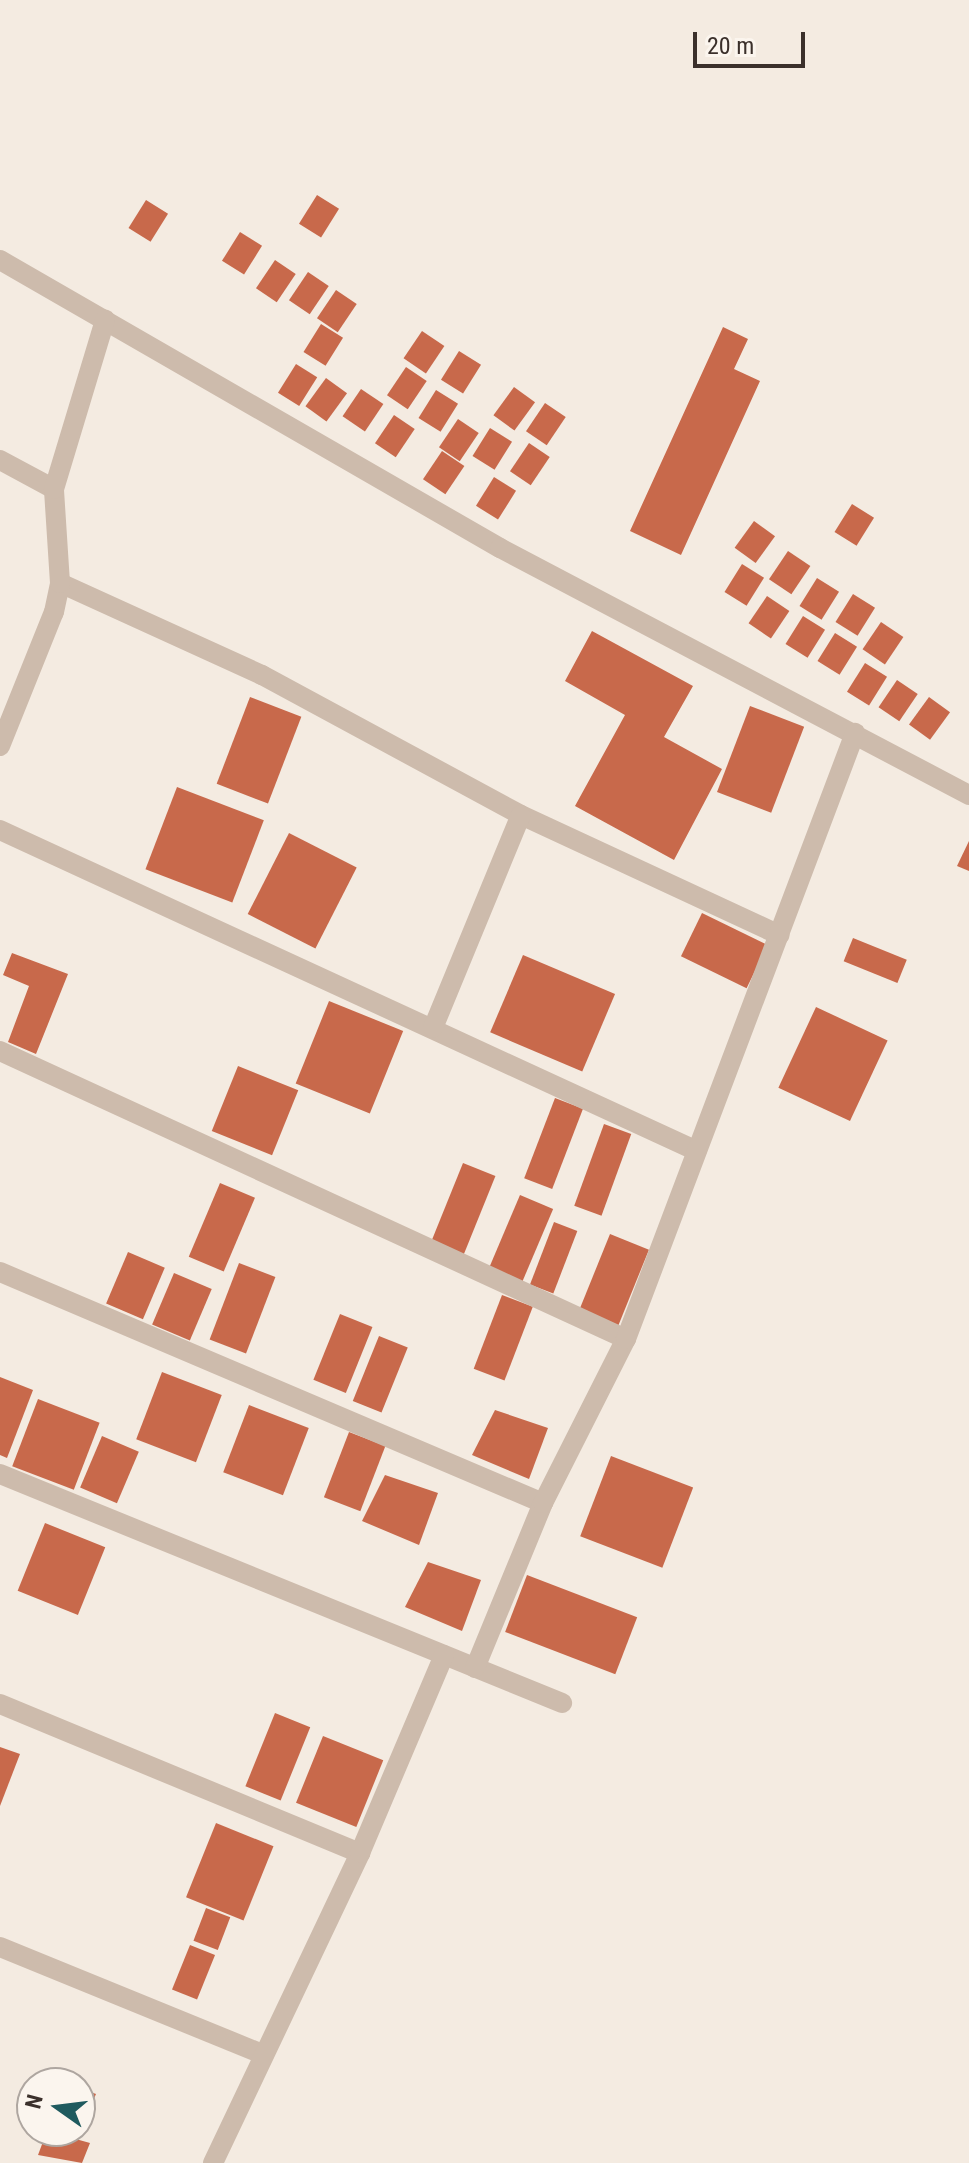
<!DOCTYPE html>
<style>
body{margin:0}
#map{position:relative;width:969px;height:2163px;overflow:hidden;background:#f4ebe1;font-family:"Roboto Condensed",sans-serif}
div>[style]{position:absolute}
.building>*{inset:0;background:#c8694b;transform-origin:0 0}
.street>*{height:20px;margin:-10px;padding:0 10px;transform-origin:10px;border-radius:10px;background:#cdbbac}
span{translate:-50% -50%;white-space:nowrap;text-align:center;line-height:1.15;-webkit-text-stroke:6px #fbf5ee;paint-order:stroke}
.north{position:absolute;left:16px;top:2067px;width:80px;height:80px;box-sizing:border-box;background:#fbf5ee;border:2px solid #aea6a0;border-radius:50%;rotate:284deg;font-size:22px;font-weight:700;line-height:32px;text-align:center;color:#3b302b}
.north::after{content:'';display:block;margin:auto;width:28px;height:36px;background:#1f5a5e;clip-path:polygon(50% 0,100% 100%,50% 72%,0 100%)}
.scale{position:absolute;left:693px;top:32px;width:112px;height:36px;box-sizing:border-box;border:4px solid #3b302b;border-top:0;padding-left:10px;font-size:24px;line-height:28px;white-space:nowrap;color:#3b302b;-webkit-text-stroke:6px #fbf5ee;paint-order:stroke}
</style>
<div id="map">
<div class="building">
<div style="left:317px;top:195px;width:26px;height:34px;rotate:32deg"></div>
<div style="left:146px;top:200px;width:26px;height:33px;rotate:32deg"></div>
<div style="left:240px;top:232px;width:26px;height:34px;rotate:32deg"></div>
<div style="left:275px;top:260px;width:25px;height:34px;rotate:34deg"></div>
<div style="left:308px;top:272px;width:25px;height:34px;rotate:34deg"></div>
<div style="left:336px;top:290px;width:25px;height:34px;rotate:34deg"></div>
<div style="left:321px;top:324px;width:26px;height:33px;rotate:32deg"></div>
<div style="clip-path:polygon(723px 327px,748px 339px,734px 369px,760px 381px,681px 555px,630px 531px)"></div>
<div style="left:422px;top:331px;width:27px;height:33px;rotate:34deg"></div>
<div style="left:459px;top:351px;width:26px;height:34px;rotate:32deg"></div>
<div style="left:296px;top:364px;width:25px;height:34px;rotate:32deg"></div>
<div style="left:406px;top:367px;width:25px;height:34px;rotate:34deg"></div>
<div style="left:326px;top:378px;width:26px;height:35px;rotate:36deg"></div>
<div style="left:514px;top:387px;width:26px;height:35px;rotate:36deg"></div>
<div style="left:361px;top:389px;width:27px;height:33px;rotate:34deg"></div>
<div style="left:436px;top:390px;width:26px;height:33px;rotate:32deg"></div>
<div style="left:545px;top:403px;width:25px;height:34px;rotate:34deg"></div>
<div style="left:394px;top:415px;width:25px;height:34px;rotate:34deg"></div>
<div style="left:458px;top:419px;width:25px;height:34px;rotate:34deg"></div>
<div style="left:490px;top:428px;width:26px;height:33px;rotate:32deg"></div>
<div style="left:529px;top:443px;width:25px;height:34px;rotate:34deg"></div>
<div style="left:442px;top:451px;width:27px;height:34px;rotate:34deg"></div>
<div style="left:494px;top:477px;width:26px;height:34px;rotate:32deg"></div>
<div style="left:852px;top:504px;width:26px;height:33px;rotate:32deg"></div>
<div style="left:754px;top:521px;width:26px;height:33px;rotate:36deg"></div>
<div style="left:788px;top:551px;width:27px;height:34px;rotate:34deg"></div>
<div style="left:742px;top:564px;width:26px;height:33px;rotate:32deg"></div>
<div style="left:817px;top:578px;width:26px;height:33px;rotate:32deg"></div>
<div style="left:853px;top:594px;width:26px;height:33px;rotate:32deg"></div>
<div style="left:767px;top:596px;width:27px;height:33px;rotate:34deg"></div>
<div style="left:803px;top:616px;width:26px;height:33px;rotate:32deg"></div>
<div style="left:881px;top:622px;width:27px;height:33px;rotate:34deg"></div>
<div style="clip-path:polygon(592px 631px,693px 686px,664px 737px,722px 769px,674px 860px,575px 806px,625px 715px,565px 681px)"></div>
<div style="left:835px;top:633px;width:26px;height:33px;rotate:32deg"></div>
<div style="left:865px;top:663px;width:26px;height:34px;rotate:32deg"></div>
<div style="left:897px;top:680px;width:25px;height:33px;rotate:34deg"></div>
<div style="left:250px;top:697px;width:55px;height:93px;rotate:21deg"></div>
<div style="left:929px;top:697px;width:26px;height:34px;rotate:36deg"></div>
<div style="left:750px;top:706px;width:58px;height:92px;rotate:21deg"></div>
<div style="left:177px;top:787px;width:93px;height:88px;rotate:21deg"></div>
<div style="left:289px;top:833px;width:76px;height:91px;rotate:27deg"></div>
<div style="clip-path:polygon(969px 841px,969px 871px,957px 866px)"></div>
<div style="left:702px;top:913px;width:73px;height:48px;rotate:26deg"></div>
<div style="left:853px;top:938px;width:58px;height:25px;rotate:22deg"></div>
<div style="clip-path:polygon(12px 953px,68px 974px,36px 1054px,8px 1042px,29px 986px,3px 975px)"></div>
<div style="left:523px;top:955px;width:100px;height:84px;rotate:23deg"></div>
<div style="left:329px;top:1001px;width:80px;height:89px;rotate:22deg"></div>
<div style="left:816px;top:1007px;width:79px;height:89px;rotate:25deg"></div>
<div style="left:238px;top:1066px;width:65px;height:70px;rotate:22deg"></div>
<div style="left:555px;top:1098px;width:30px;height:86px;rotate:21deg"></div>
<div style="left:604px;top:1124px;width:29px;height:87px;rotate:20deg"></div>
<div style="left:463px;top:1163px;width:35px;height:86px;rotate:22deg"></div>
<div style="left:220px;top:1183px;width:38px;height:80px;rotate:23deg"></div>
<div style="left:520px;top:1195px;width:36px;height:83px;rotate:23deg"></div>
<div style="left:554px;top:1222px;width:25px;height:67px;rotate:21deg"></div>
<div style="left:610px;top:1234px;width:42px;height:82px;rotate:22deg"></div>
<div style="left:128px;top:1252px;width:40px;height:56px;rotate:23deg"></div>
<div style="left:239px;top:1263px;width:39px;height:82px;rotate:21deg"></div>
<div style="left:174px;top:1273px;width:41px;height:56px;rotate:23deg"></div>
<div style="left:502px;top:1295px;width:33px;height:79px;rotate:21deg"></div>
<div style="left:340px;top:1314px;width:35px;height:71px;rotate:22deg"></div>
<div style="left:379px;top:1336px;width:31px;height:70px;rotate:22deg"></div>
<div style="left:162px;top:1372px;width:64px;height:72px;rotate:21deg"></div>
<div style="clip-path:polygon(0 1377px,33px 1390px,7px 1458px,0 1455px)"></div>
<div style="left:38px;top:1399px;width:66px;height:72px;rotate:21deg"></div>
<div style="left:249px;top:1405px;width:64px;height:72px;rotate:21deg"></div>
<div style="clip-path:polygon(495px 1410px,548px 1428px,529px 1479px,472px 1455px)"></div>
<div style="left:349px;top:1432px;width:39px;height:70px;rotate:21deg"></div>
<div style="left:102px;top:1436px;width:40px;height:56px;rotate:23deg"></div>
<div style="left:611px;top:1456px;width:88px;height:86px;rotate:21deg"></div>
<div style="clip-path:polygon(385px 1475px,438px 1493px,419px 1545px,362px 1521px)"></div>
<div style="left:45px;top:1523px;width:65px;height:73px;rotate:22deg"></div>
<div style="clip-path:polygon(428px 1562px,481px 1580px,462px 1631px,405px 1607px)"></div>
<div style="left:527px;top:1575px;width:118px;height:61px;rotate:21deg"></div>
<div style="left:275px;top:1713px;width:38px;height:79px;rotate:22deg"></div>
<div style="left:323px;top:1736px;width:65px;height:72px;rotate:22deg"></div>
<div style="clip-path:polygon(0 1747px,20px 1754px,0 1806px)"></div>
<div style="left:216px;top:1823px;width:62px;height:80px;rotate:22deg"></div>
<div style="left:206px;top:1908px;width:26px;height:35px;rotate:21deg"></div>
<div style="left:190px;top:1945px;width:27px;height:48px;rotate:22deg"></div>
<div style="clip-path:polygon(80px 2088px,96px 2094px,82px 2127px,80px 2126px)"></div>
<div style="clip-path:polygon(47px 2131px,90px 2143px,82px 2163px,38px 2155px)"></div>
</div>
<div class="street">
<div style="left:0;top:260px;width:577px;rotate:29.94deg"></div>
<div style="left:500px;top:548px;width:530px;rotate:27.77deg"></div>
<div style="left:0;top:460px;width:61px;rotate:28.2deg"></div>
<div style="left:60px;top:583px;width:222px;rotate:24.5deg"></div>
<div style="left:262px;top:675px;width:294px;rotate:28.4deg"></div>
<div style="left:521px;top:815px;width:285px;rotate:24.9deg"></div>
<div style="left:0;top:746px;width:144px;rotate:-68.1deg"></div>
<div style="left:54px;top:612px;width:30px;rotate:-78deg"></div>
<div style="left:60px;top:583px;width:94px;rotate:-93.7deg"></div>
<div style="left:54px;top:489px;width:177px;rotate:-73.2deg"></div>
<div style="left:0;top:830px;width:767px;rotate:24.73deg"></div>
<div style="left:433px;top:1028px;width:230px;rotate:-67.6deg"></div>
<div style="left:0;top:1051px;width:689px;rotate:24.71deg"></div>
<div style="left:0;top:1272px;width:590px;rotate:23.05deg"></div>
<div style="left:0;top:1474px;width:607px;rotate:22.17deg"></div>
<div style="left:475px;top:1668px;width:178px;rotate:-67.6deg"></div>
<div style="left:543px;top:1503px;width:184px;rotate:-63.2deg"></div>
<div style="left:626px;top:1339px;width:648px;rotate:-69.3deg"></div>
<div style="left:0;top:1704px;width:390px;rotate:22.5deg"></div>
<div style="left:0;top:1947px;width:285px;rotate:22.2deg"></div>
<div style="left:213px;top:2163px;width:343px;rotate:-64.6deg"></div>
<div style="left:360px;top:1853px;width:215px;rotate:-67deg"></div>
</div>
<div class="north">N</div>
<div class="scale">20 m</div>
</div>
